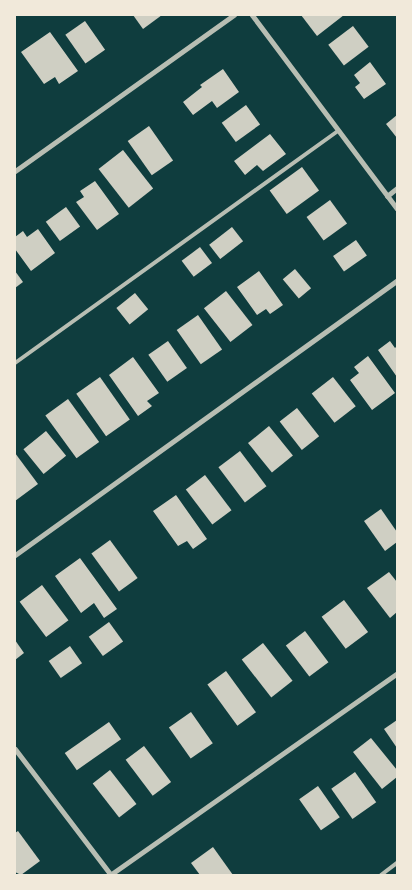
<!DOCTYPE html>
<style>
body{margin:0}
#map{position:relative;width:412px;height:890px;overflow:hidden;background:#0f3d3e;font-family:Helvetica,sans-serif}
div>[style]{position:absolute}
.building>*{inset:0;background:#cfcfc3;transform-origin:0 0}
.service>*{height:4px;margin:-2px;padding:0 2px;transform-origin:2px;border-radius:2px;background:#b8beb3}
.minor>*{height:5px;margin:-2.5px;padding:0 2.5px;transform-origin:2.5px;border-radius:2.5px;background:#b8beb3}
span{translate:-50% -50%;white-space:nowrap;text-align:center;line-height:1.15;-webkit-text-stroke:4px #f1e9da;paint-order:stroke}
.frame{position:absolute;inset:0;border:16px solid #f1e9da;pointer-events:none}
</style>
<div id="map">
<div class="building">
<div style="clip-path:polygon(133px 15px,162px 15px,143px 29px)"></div>
<div style="clip-path:polygon(301px 15px,344px 15px,317px 36px)"></div>
<div style="left:85px;top:21px;width:35px;height:24px;rotate:55deg"></div>
<div style="left:353px;top:26px;width:26px;height:31px;rotate:53deg"></div>
<div style="clip-path:polygon(50px 32px,78px 71px,59px 84px,55px 77px,44px 84px,21px 52px)"></div>
<div style="clip-path:polygon(370px 62px,386px 84px,364px 99px,355px 87px,360px 83px,354px 75px)"></div>
<div style="clip-path:polygon(223px 69px,239px 92px,217px 108px,212px 101px,193px 115px,183px 102px,202px 87px,200px 85px)"></div>
<div style="left:246px;top:105px;width:24px;height:30px;rotate:54deg"></div>
<div style="clip-path:polygon(397px 115px,397px 138px,386px 124px)"></div>
<div style="left:149px;top:126px;width:42px;height:26px;rotate:55deg"></div>
<div style="clip-path:polygon(270px 134px,286px 154px,263px 171px,257px 165px,245px 175px,234px 161px)"></div>
<div style="left:123px;top:150px;width:49px;height:31px;rotate:52deg"></div>
<div style="left:302px;top:167px;width:29px;height:40px;rotate:54deg"></div>
<div style="clip-path:polygon(95px 181px,119px 214px,97px 230px,76px 202px,84px 197px,80px 191px)"></div>
<div style="left:330px;top:200px;width:29px;height:29px;rotate:54deg"></div>
<div style="left:66px;top:207px;width:24px;height:25px;rotate:54deg"></div>
<div style="left:232px;top:227px;width:18px;height:29px;rotate:52deg"></div>
<div style="clip-path:polygon(38px 229px,55px 253px,31px 271px,15px 249px,15px 237px,23px 231px,27px 237px)"></div>
<div style="left:356px;top:240px;width:19px;height:28px;rotate:55deg"></div>
<div style="left:200px;top:247px;width:20px;height:23px;rotate:53deg"></div>
<div style="left:295px;top:269px;width:25px;height:16px;rotate:50deg"></div>
<div style="clip-path:polygon(15px 271px,23px 282px,15px 288px)"></div>
<div style="clip-path:polygon(259px 271px,283px 305px,270px 314px,266px 309px,257px 315px,237px 287px)"></div>
<div style="left:226px;top:291px;width:43px;height:28px;rotate:52deg"></div>
<div style="left:135px;top:293px;width:21px;height:24px;rotate:51deg"></div>
<div style="left:198px;top:315px;width:42px;height:26px;rotate:55deg"></div>
<div style="left:168px;top:341px;width:33px;height:24px;rotate:55deg"></div>
<div style="clip-path:polygon(390px 341px,395px 348px,397px 346px,397px 377px,378px 350px)"></div>
<div style="clip-path:polygon(368px 356px,395px 393px,372px 410px,350px 380px,359px 373px,354px 367px)"></div>
<div style="clip-path:polygon(133px 357px,159px 393px,147px 401px,152px 406px,138px 416px,109px 375px)"></div>
<div style="left:100px;top:377px;width:52px;height:29px;rotate:55deg"></div>
<div style="left:333px;top:377px;width:37px;height:27px;rotate:52deg"></div>
<div style="left:68px;top:399px;width:53px;height:28px;rotate:54deg"></div>
<div style="left:297px;top:408px;width:36px;height:22px;rotate:52deg"></div>
<div style="left:269px;top:426px;width:38px;height:27px;rotate:51deg"></div>
<div style="left:46px;top:431px;width:32px;height:29px;rotate:51deg"></div>
<div style="left:240px;top:451px;width:44px;height:27px;rotate:53deg"></div>
<div style="clip-path:polygon(15px 453px,38px 484px,15px 501px)"></div>
<div style="left:205px;top:475px;width:44px;height:24px;rotate:53deg"></div>
<div style="clip-path:polygon(176px 495px,207px 539px,193px 549px,187px 541px,178px 546px,153px 511px)"></div>
<div style="clip-path:polygon(381px 509px,397px 532px,397px 542px,385px 551px,364px 521px)"></div>
<div style="left:110px;top:540px;width:47px;height:23px;rotate:54deg"></div>
<div style="clip-path:polygon(80px 558px,117px 609px,104px 618px,94px 603px,81px 613px,55px 576px)"></div>
<div style="clip-path:polygon(389px 572px,397px 582px,397px 612px,390px 618px,367px 588px)"></div>
<div style="left:42px;top:585px;width:44px;height:28px;rotate:53deg"></div>
<div style="left:344px;top:600px;width:40px;height:28px;rotate:53deg"></div>
<div style="left:109px;top:622px;width:24px;height:25px;rotate:54deg"></div>
<div style="left:305px;top:631px;width:39px;height:24px;rotate:53deg"></div>
<div style="clip-path:polygon(15px 640px,24px 653px,15px 660px)"></div>
<div style="left:263px;top:643px;width:48px;height:27px;rotate:52deg"></div>
<div style="left:70px;top:646px;width:21px;height:26px;rotate:55deg"></div>
<div style="left:226px;top:671px;width:51px;height:23px;rotate:54deg"></div>
<div style="left:191px;top:712px;width:38px;height:27px;rotate:55deg"></div>
<div style="clip-path:polygon(397px 720px,397px 748px,384px 729px)"></div>
<div style="left:109px;top:722px;width:21px;height:54px;rotate:55deg"></div>
<div style="clip-path:polygon(371px 738px,397px 770px,397px 777px,382px 789px,353px 752px)"></div>
<div style="left:144px;top:746px;width:45px;height:23px;rotate:53deg"></div>
<div style="left:110px;top:770px;width:43px;height:22px;rotate:52deg"></div>
<div style="left:355px;top:772px;width:37px;height:29px;rotate:55deg"></div>
<div style="left:318px;top:786px;width:38px;height:23px;rotate:55deg"></div>
<div style="clip-path:polygon(18px 831px,40px 861px,21px 875px,15px 872px,15px 833px)"></div>
<div style="clip-path:polygon(213px 847px,233px 875px,200px 875px,191px 863px)"></div>
</div>
<div class="service">
<div style="left:15px;top:363px;width:398px;rotate:-35.7deg"></div>
<div style="left:381px;top:875px;width:20px;rotate:-37deg"></div>
</div>
<div class="minor">
<div style="left:252px;top:15px;width:242px;rotate:53.2deg"></div>
<div style="left:15px;top:171px;width:269px;rotate:-35.5deg"></div>
<div style="left:387px;top:196px;width:13px;rotate:-39deg"></div>
<div style="left:15px;top:555px;width:471px;rotate:-35.7deg"></div>
<div style="left:15px;top:749px;width:158px;rotate:52.7deg"></div>
<div style="left:110px;top:875px;width:351px;rotate:-35.1deg"></div>
</div>
<div class="frame"></div>
</div>
